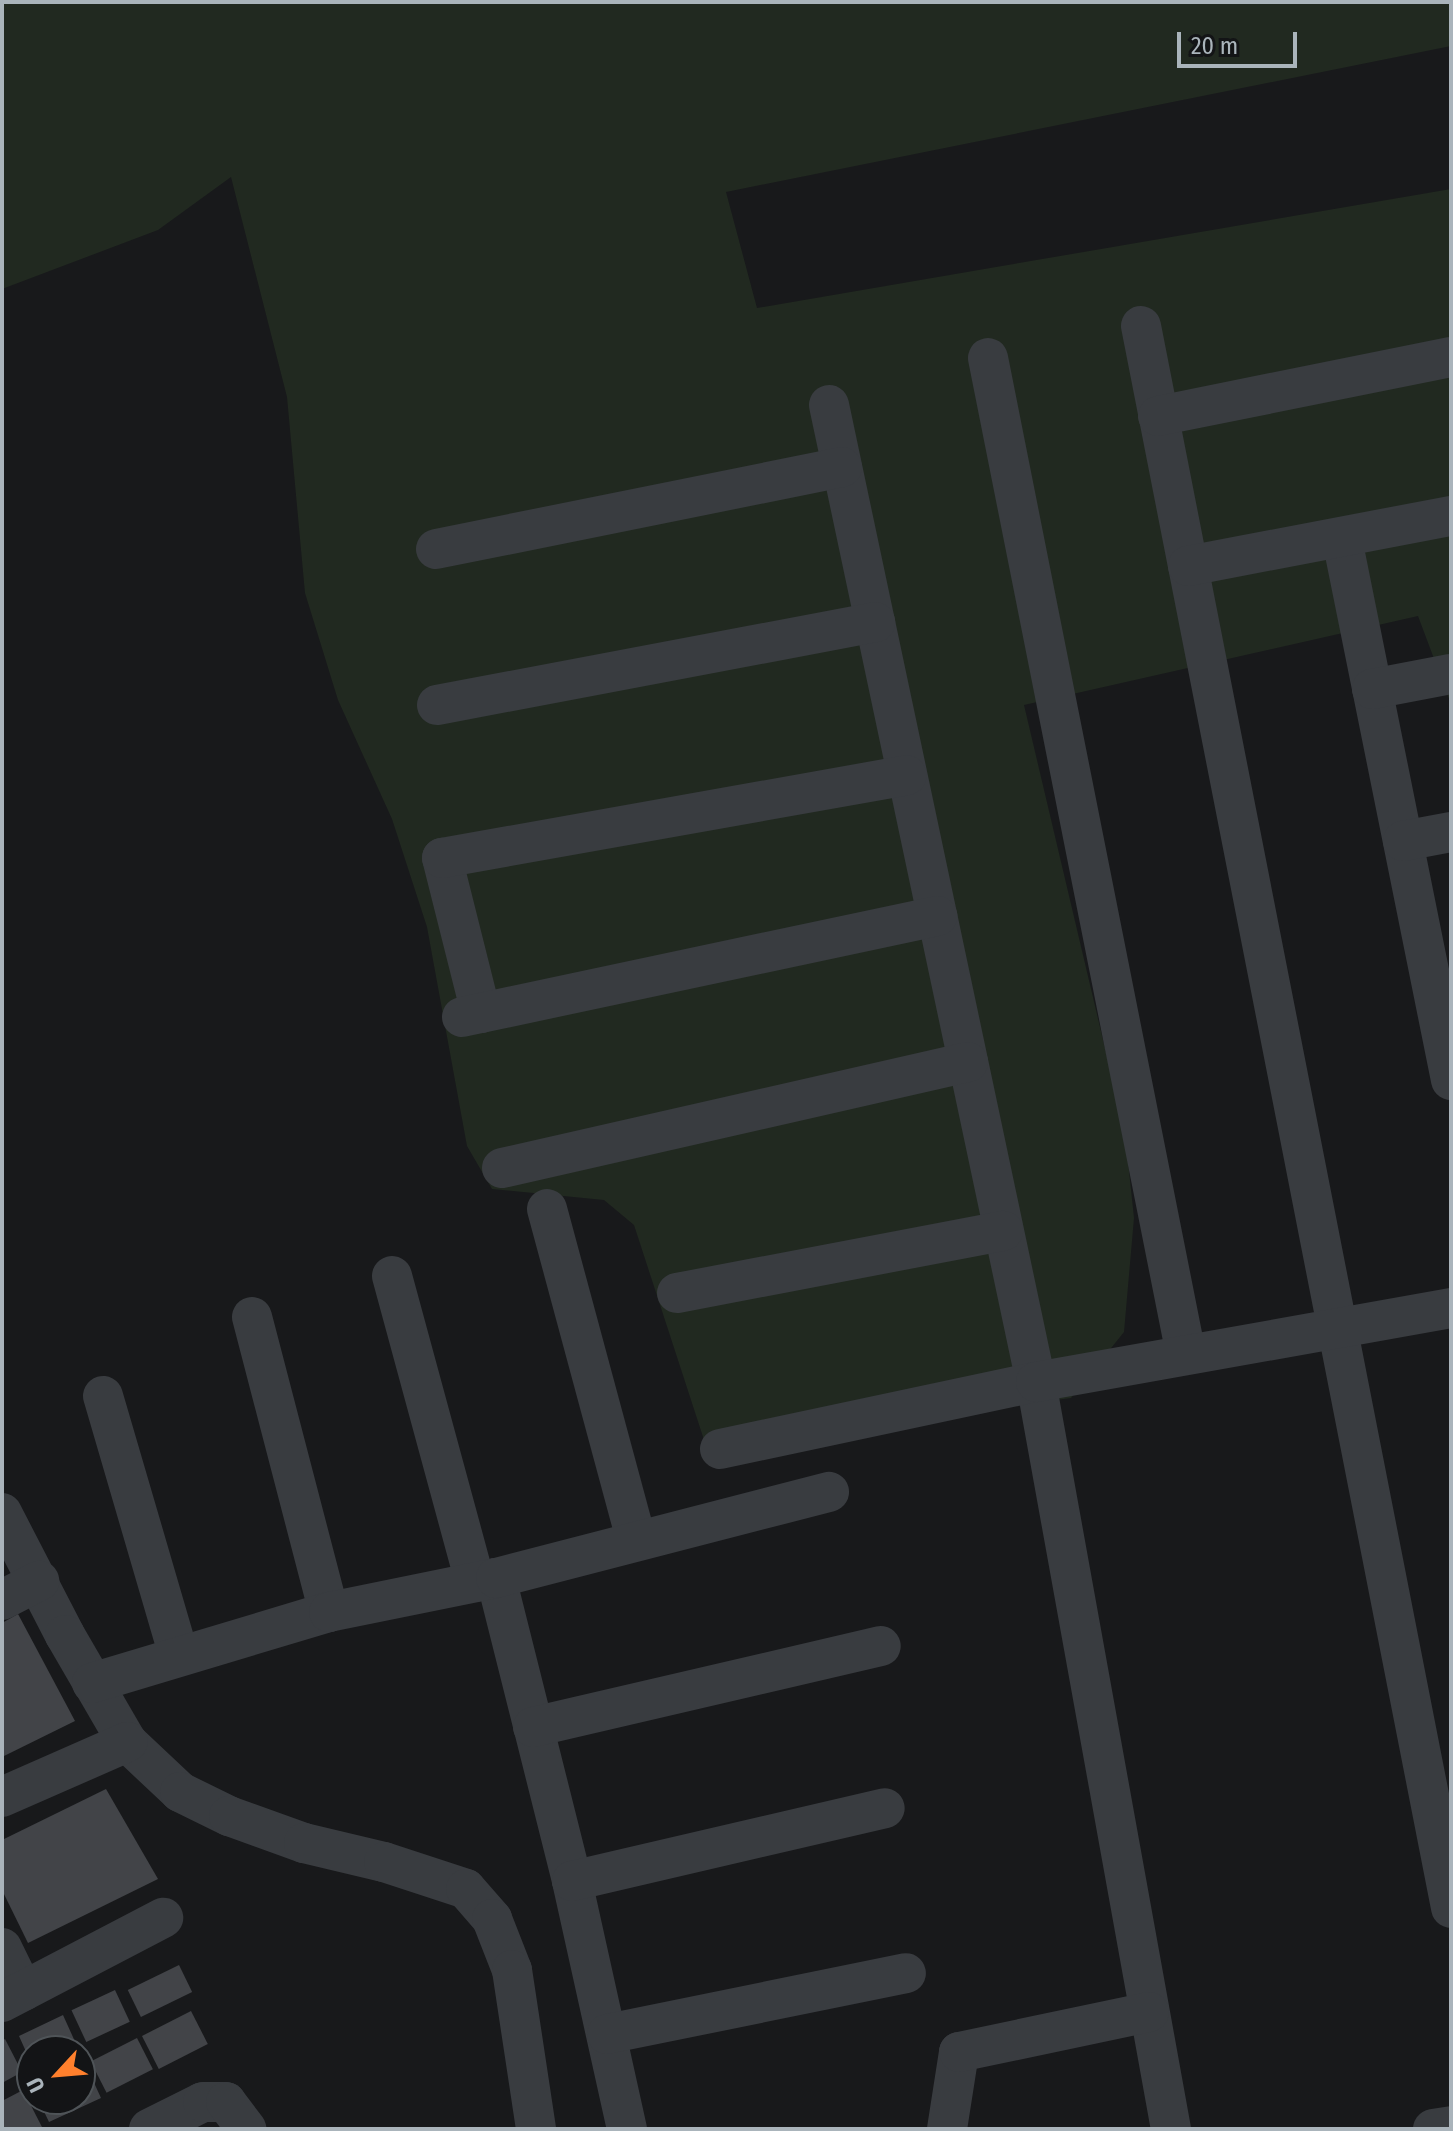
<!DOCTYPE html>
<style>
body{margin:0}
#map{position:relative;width:1453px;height:2131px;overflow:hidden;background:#18191b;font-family:"Fira Sans Condensed",sans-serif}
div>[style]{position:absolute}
.green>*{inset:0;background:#212920}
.building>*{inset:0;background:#424448;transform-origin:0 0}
.street>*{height:40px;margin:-20px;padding:0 20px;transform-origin:20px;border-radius:20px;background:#393c40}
span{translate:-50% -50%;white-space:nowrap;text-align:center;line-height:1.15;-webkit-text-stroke:6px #131416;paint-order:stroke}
.frame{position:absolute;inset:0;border:4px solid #aab4bb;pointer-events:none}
.north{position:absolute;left:16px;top:2035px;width:80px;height:80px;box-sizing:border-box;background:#131416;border:2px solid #4f5458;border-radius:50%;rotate:244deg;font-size:22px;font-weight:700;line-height:32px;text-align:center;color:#aab4bb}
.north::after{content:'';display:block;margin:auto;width:28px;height:36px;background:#ff802d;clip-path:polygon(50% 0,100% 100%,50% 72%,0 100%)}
.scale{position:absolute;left:1177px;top:32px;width:120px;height:36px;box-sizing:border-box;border:4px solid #aab4bb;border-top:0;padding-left:10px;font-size:24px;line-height:28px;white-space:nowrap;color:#aab4bb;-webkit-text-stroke:6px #131416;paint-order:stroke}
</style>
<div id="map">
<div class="green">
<div style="clip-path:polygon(2px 2px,1451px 2px,1451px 46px,726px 192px,757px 308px,1451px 189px,1451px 704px,1418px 616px,1024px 705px,1125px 1133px,1134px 1218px,1124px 1332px,1071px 1398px,706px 1446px,634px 1225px,604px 1200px,492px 1189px,467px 1146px,427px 927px,392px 819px,338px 700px,305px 593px,287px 397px,231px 177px,158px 230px,2px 289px)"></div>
</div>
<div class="building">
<div style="clip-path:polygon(18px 1614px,75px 1721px,2px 1757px,2px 1623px)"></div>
<div style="clip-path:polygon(106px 1789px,158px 1879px,28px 1943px,2px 1890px,2px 1840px)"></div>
<div style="left:179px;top:1965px;width:30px;height:57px;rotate:64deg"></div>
<div style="left:115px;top:1990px;width:35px;height:48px;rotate:65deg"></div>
<div style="left:191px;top:2011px;width:37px;height:55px;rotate:63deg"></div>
<div style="clip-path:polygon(63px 2015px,77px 2046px,67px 2051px,32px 2051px,32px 2065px,19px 2036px)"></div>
<div style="left:137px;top:2038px;width:35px;height:52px;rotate:63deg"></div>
<div style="clip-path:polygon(5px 2039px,22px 2072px,2px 2083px,2px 2041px)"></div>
<div style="clip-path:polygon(85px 2063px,101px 2098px,49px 2122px,38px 2099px,80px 2099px,80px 2065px)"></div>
<div style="clip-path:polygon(23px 2090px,43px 2129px,2px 2129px,2px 2101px)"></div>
</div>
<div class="street">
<div style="left:1141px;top:326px;width:1612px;rotate:78.91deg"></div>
<div style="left:988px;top:358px;width:1015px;rotate:78.76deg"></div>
<div style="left:829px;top:405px;width:999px;rotate:78.04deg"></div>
<div style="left:1036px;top:1382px;width:759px;rotate:79.76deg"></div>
<div style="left:1158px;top:416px;width:299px;rotate:-11.4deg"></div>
<div style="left:1342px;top:539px;width:552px;rotate:78.61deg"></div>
<div style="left:436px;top:549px;width:414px;rotate:-11.4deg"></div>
<div style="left:1188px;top:566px;width:268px;rotate:-10.8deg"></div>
<div style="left:1372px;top:689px;width:80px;rotate:-10.8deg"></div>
<div style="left:437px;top:705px;width:446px;rotate:-10.7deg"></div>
<div style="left:1403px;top:841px;width:49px;rotate:-10.6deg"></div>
<div style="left:481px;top:1013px;width:160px;rotate:-104.1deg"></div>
<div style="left:442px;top:858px;width:472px;rotate:-10.1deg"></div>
<div style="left:462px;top:1017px;width:486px;rotate:-12deg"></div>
<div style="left:502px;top:1168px;width:478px;rotate:-12.8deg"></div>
<div style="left:547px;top:1209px;width:342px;rotate:74.9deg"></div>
<div style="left:392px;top:1276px;width:317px;rotate:74.8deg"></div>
<div style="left:677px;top:1293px;width:332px;rotate:-10.8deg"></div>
<div style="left:252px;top:1317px;width:305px;rotate:75.4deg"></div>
<div style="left:103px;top:1396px;width:271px;rotate:73.7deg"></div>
<div style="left:720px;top:1449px;width:323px;rotate:-12deg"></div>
<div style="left:1036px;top:1382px;width:422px;rotate:-10.1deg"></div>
<div style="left:2px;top:1513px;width:137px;rotate:62.7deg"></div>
<div style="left:65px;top:1635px;width:124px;rotate:59.9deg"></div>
<div style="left:127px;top:1742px;width:73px;rotate:43.3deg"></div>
<div style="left:180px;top:1792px;width:55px;rotate:26.1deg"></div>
<div style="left:229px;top:1816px;width:80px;rotate:19.8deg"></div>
<div style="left:304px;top:1843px;width:82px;rotate:13.4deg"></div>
<div style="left:384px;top:1862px;width:86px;rotate:18.2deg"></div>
<div style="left:466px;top:1889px;width:40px;rotate:49deg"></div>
<div style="left:492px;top:1919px;width:55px;rotate:68.6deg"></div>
<div style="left:512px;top:1970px;width:161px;rotate:81.4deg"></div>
<div style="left:496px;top:1578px;width:312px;rotate:75.9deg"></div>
<div style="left:572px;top:1881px;width:254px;rotate:77.5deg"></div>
<div style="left:2px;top:1600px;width:42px;rotate:-27.2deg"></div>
<div style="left:92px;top:1683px;width:247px;rotate:-16.7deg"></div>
<div style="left:329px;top:1612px;width:170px;rotate:-11.5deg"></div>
<div style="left:496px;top:1578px;width:344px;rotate:-14.5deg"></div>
<div style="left:533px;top:1727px;width:357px;rotate:-13.1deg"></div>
<div style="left:2px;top:1797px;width:137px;rotate:-23.7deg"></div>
<div style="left:572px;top:1881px;width:321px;rotate:-13.1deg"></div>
<div style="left:2px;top:1948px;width:48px;rotate:64deg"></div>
<div style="left:2px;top:2002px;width:182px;rotate:-27.6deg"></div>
<div style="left:607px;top:2034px;width:305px;rotate:-11.5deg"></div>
<div style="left:149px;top:2129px;width:60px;rotate:-26.6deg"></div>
<div style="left:203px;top:2102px;width:23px"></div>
<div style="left:226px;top:2102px;width:34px;rotate:53deg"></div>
<div style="left:947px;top:2129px;width:78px;rotate:-81.1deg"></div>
<div style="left:959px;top:2052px;width:194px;rotate:-11.9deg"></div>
<div style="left:1433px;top:2129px;width:18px;rotate:-9deg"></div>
</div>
<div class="frame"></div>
<div class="north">U</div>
<div class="scale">20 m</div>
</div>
